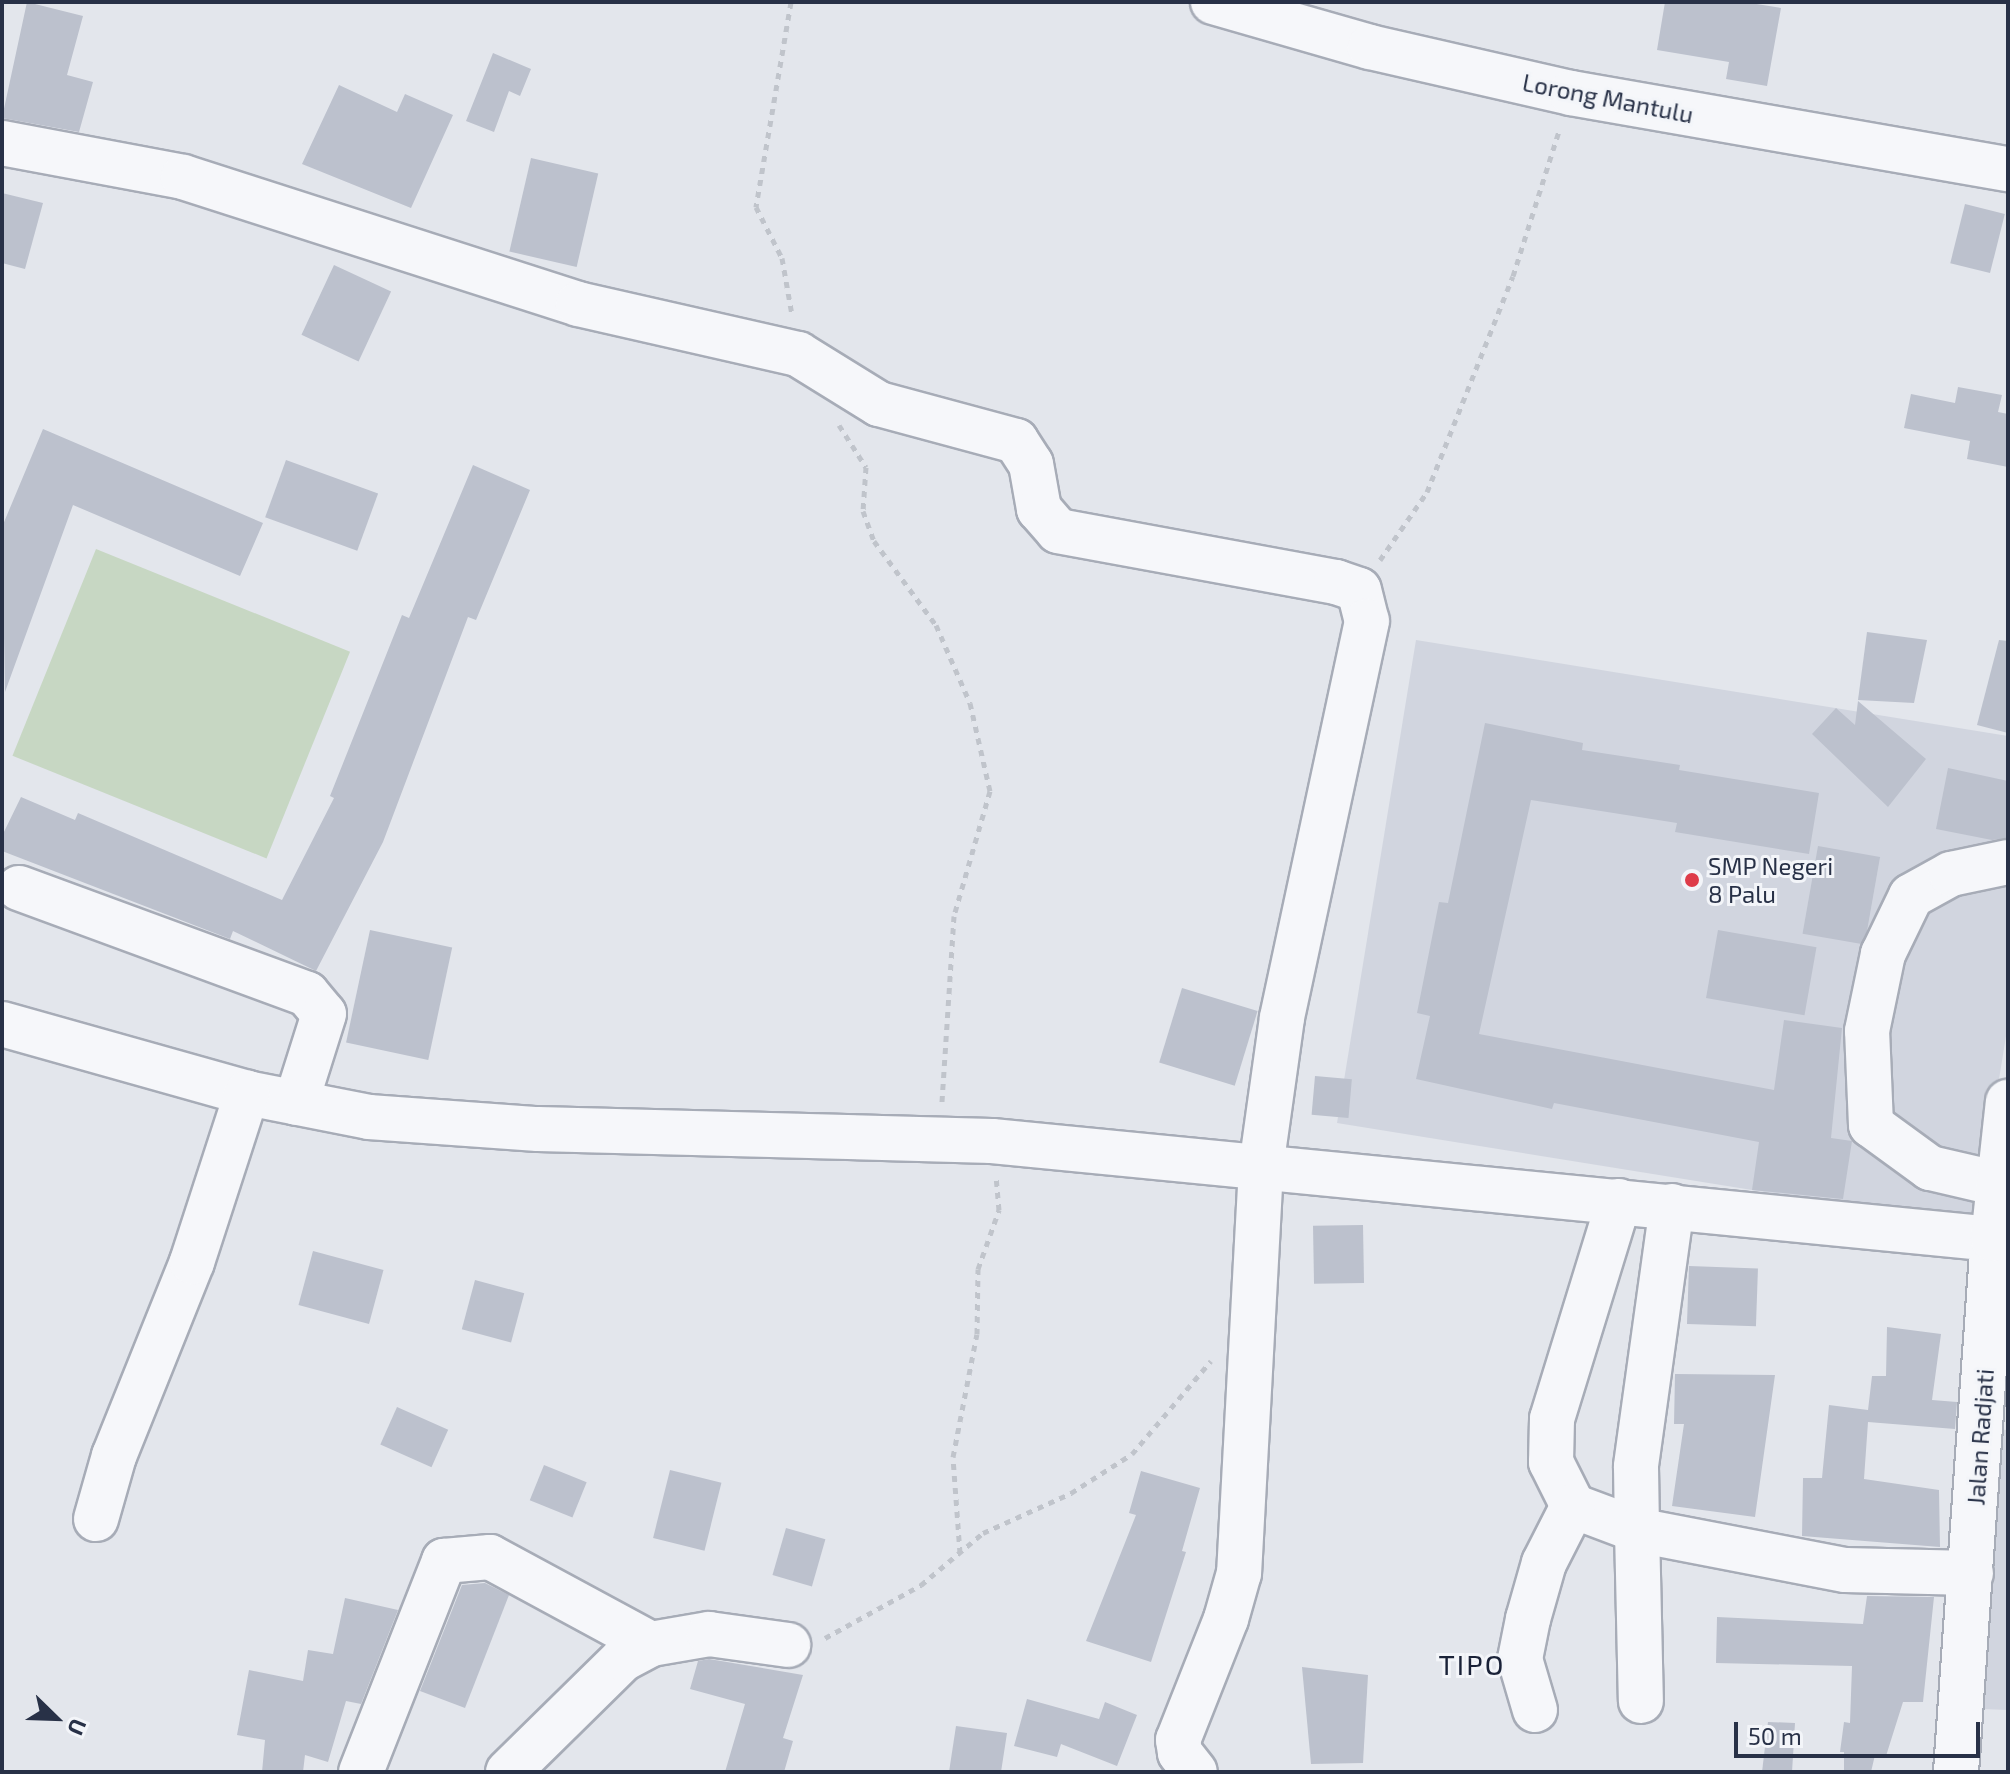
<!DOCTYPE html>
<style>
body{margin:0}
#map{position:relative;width:2010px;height:1774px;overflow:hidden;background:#e3e6ec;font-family:"Exo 2",sans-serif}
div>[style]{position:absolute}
.built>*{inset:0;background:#d1d5df}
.green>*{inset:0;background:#c7d7c3;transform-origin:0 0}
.building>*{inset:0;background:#bcc1cd;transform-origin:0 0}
.path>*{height:5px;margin-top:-2.5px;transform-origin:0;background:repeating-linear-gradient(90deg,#c0c4cb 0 6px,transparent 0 12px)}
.roads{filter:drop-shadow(2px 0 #a7acb7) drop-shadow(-2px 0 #a7acb7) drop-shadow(0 2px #a7acb7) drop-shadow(0 -2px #a7acb7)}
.minor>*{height:44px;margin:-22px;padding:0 22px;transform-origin:22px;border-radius:22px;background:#f6f7fa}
.dots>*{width:22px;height:22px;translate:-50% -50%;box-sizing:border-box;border:4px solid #f3f5f9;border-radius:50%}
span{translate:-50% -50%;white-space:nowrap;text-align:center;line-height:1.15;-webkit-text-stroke:6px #f3f5f9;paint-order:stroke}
.street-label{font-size:24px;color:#283147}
.poi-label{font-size:24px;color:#283147}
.left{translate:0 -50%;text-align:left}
.quarter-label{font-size:28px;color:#1a2238;letter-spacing:2px}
.frame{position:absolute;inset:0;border:4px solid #283147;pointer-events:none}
.north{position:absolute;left:16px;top:1678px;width:80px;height:80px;-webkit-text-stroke:6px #f3f5f9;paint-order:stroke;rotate:113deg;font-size:22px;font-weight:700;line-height:32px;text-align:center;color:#283147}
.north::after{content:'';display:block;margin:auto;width:28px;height:36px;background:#283147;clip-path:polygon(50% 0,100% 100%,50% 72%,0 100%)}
.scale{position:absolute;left:1734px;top:1722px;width:246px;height:36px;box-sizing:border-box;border:4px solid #283147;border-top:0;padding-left:10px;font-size:24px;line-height:28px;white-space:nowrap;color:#283147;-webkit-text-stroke:6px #f3f5f9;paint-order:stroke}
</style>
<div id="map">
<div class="built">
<div style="clip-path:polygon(1416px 640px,2008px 736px,2008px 1024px,1975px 1226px,1337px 1123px)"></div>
<div style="clip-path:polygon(1986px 1429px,2008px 1430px,2008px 1710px,1982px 1709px)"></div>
</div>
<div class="green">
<div style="left:96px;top:549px;width:274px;height:223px;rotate:22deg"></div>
</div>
<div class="building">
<div style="clip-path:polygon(27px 2px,83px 16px,67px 75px,93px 82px,79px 132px,2px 118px)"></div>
<div style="clip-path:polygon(1665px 2px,1744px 2px,1781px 8px,1767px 86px,1726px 79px,1729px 62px,1657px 50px)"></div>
<div style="clip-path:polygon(493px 53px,531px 69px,520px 96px,509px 91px,494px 132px,466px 121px)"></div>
<div style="clip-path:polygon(339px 85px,397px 112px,405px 94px,453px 115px,411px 208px,302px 164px)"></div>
<div style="left:531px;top:158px;width:69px;height:96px;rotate:13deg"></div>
<div style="clip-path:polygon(2px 193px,43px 203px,25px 269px,2px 263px)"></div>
<div style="left:1965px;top:204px;width:41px;height:61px;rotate:14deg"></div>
<div style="left:334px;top:265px;width:63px;height:77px;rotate:25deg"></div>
<div style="clip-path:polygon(1958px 387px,2002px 395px,1998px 412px,2008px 414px,2008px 467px,1967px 459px,1970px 441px,1904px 428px,1911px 394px,1955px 403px)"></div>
<div style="clip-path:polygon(43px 429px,263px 523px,240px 576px,73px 505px,5px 692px,2px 527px)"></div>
<div style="left:286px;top:460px;width:98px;height:61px;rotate:20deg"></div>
<div style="clip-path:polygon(473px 465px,530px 490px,476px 620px,468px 617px,383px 842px,316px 971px,233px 931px,230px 939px,2px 851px,2px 836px,21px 797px,75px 820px,78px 813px,282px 900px,334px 798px,330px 796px,402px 615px,409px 618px)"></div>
<div style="clip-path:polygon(1867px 632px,1927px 640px,1914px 703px,1858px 700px)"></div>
<div style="clip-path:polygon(1999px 640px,2008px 641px,2008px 733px,1977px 725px)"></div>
<div style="clip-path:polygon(1858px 701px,1926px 759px,1888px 807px,1812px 734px,1836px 708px,1855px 725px)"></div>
<div style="clip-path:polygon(1485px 723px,1583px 743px,1582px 750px,1680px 765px,1679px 770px,1819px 793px,1809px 854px,1675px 832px,1677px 823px,1531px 800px,1479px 1034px,1774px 1090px,1784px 1020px,1842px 1028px,1831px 1138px,1852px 1141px,1843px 1199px,1752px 1190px,1759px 1142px,1554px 1103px,1552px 1109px,1416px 1079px,1430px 1016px,1417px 1013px,1439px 902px,1448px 903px)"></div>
<div style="clip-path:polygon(1948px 768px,2008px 781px,2008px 838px,1992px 840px,1936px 829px)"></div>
<div style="left:1818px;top:846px;width:63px;height:89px;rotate:10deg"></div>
<div style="left:370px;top:930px;width:84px;height:115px;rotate:12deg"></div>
<div style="left:1718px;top:930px;width:100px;height:69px;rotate:10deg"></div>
<div style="left:1182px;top:988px;width:79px;height:78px;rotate:17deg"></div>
<div style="left:1315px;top:1076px;width:37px;height:39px;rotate:5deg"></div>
<div style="left:1363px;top:1225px;width:58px;height:50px;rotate:89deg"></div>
<div style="left:313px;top:1251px;width:73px;height:56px;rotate:15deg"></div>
<div style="left:1689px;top:1266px;width:69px;height:58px;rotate:2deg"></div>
<div style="left:475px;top:1280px;width:51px;height:51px;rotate:15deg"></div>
<div style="clip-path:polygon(1887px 1327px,1941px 1334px,1932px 1400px,1957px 1402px,1955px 1429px,1868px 1422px,1864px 1479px,1939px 1490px,1940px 1547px,1802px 1536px,1803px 1478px,1822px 1478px,1829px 1405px,1868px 1410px,1872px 1376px,1886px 1376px)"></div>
<div style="clip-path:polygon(1675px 1374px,1775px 1375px,1755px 1517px,1672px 1506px,1684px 1424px,1674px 1424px)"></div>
<div style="left:397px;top:1407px;width:56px;height:41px;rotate:24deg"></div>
<div style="left:544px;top:1465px;width:46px;height:38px;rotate:22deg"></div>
<div style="left:670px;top:1470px;width:53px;height:70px;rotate:14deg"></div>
<div style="clip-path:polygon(1141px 1471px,1200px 1488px,1182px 1551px,1186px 1552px,1151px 1662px,1086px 1641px,1136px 1515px,1129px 1513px)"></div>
<div style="left:786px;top:1528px;width:41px;height:49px;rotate:16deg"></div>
<div style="clip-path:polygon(485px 1583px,509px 1595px,465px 1708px,420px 1691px,462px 1585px)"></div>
<div style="clip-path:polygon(1867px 1596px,1934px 1597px,1923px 1702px,1903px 1702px,1886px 1756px,1875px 1755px,1871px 1772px,1844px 1772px,1844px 1752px,1840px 1752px,1844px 1722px,1850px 1723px,1852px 1666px,1716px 1663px,1717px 1617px,1863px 1624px)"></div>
<div style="clip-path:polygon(345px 1598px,398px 1610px,361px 1704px,346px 1701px,328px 1762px,305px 1755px,303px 1772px,262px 1772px,265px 1740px,237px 1735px,249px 1670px,303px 1681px,308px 1650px,333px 1654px)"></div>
<div style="clip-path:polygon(709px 1659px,803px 1675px,783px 1738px,793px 1741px,784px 1772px,725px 1772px,745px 1704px,690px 1689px,698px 1661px)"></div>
<div style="clip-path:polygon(1302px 1667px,1368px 1675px,1363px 1763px,1311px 1764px)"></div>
<div style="clip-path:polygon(1027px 1699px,1099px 1719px,1105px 1702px,1137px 1715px,1117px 1766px,1061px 1744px,1057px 1757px,1014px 1746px)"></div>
<div style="clip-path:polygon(1768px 1722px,1795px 1723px,1792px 1772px,1762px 1772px)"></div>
<div style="clip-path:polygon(956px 1726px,1007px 1733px,1001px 1772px,949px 1772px)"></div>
</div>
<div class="path">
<div style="left:791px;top:2px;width:208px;rotate:99.7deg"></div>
<div style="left:756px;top:207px;width:57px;rotate:63deg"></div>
<div style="left:782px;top:258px;width:58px;rotate:80deg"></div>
<div style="left:839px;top:425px;width:50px;rotate:57.3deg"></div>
<div style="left:866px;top:467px;width:44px;rotate:93.9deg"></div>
<div style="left:863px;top:511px;width:32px;rotate:70deg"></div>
<div style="left:874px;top:541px;width:104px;rotate:53.6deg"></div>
<div style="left:936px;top:625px;width:85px;rotate:66.4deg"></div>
<div style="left:970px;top:703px;width:90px;rotate:77.2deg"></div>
<div style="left:990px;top:791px;width:130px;rotate:106.1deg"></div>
<div style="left:954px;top:916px;width:186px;rotate:93.7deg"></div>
<div style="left:1380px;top:560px;width:83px;rotate:-55.3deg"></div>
<div style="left:1427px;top:492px;width:232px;rotate:-68.3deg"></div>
<div style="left:1513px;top:276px;width:155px;rotate:-72.4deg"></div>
<div style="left:960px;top:1553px;width:96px;rotate:-94.2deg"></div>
<div style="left:953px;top:1457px;width:125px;rotate:-79deg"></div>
<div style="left:977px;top:1334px;width:65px;rotate:-89.1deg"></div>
<div style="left:978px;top:1269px;width:63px;rotate:-70.4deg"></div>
<div style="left:999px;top:1210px;width:33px;rotate:-95deg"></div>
<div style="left:825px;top:1638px;width:110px;rotate:-28.9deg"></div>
<div style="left:921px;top:1585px;width:81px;rotate:-40deg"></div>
<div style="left:983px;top:1533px;width:97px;rotate:-24.4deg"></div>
<div style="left:1071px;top:1493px;width:72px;rotate:-32.6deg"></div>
<div style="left:1132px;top:1454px;width:122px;rotate:-49.7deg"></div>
</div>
<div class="roads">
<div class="minor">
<div style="left:1213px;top:2px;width:163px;rotate:16deg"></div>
<div style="left:1370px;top:47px;width:206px;rotate:12.9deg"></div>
<div style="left:1571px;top:93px;width:444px;rotate:9.9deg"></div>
<div style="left:2px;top:143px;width:184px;rotate:10.6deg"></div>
<div style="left:183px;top:177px;width:415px;rotate:17.8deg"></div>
<div style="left:578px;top:304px;width:226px;rotate:12.8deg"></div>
<div style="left:798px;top:354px;width:95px;rotate:31.7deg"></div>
<div style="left:879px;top:404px;width:142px;rotate:15.1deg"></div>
<div style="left:1016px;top:441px;width:27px;rotate:57deg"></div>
<div style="left:1031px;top:464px;width:46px;rotate:79.9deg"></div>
<div style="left:1039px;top:509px;width:29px;rotate:49deg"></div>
<div style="left:1058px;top:531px;width:283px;rotate:10.4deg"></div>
<div style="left:1336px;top:582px;width:24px;rotate:19deg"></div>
<div style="left:1359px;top:590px;width:32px;rotate:76deg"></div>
<div style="left:1367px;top:621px;width:406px;rotate:102.1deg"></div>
<div style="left:1282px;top:1018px;width:151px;rotate:98deg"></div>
<div style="left:1261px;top:1168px;width:406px;rotate:93.1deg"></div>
<div style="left:1239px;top:1573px;width:48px;rotate:105.8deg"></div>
<div style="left:1226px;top:1619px;width:130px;rotate:111.6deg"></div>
<div style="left:1178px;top:1740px;width:13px;rotate:81deg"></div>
<div style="left:1180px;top:1753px;width:24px;rotate:52deg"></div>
<div style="left:19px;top:888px;width:307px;rotate:20.2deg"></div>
<div style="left:307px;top:994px;width:26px;rotate:50deg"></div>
<div style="left:324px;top:1014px;width:93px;rotate:107.5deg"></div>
<div style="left:2px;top:1024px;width:255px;rotate:15.7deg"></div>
<div style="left:247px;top:1093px;width:124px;rotate:11.1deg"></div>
<div style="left:369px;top:1117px;width:169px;rotate:4.1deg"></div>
<div style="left:538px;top:1129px;width:454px;rotate:1.5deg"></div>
<div style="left:992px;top:1141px;width:1006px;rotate:5.59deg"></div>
<div style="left:1999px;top:1184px;width:71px;rotate:-166.9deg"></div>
<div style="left:1930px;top:1168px;width:73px;rotate:-143.9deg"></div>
<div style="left:1871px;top:1125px;width:94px;rotate:-92.4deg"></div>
<div style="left:1867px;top:1031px;width:79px;rotate:-78.3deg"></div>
<div style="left:1883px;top:954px;width:64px;rotate:-64.2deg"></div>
<div style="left:1911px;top:896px;width:46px;rotate:-28.8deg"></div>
<div style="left:1951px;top:874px;width:58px;rotate:-11.9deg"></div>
<div style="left:1619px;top:1201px;width:228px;rotate:107.1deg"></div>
<div style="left:1552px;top:1419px;width:43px;rotate:91.3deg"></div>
<div style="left:1551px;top:1462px;width:49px;rotate:63.4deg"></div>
<div style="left:1573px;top:1506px;width:68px;rotate:20.6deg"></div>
<div style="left:1637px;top:1530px;width:171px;rotate:88.7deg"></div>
<div style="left:1672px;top:1206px;width:263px;rotate:97.9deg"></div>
<div style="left:1636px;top:1467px;width:63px;rotate:89.1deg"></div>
<div style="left:1637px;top:1530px;width:212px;rotate:10.9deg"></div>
<div style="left:1845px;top:1570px;width:126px;rotate:1.4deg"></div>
<div style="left:96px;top:1519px;width:66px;rotate:-74.1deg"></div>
<div style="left:114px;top:1456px;width:209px;rotate:-68.1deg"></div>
<div style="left:192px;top:1262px;width:178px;rotate:-72deg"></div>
<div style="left:1535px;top:1710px;width:53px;rotate:-106.4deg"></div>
<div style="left:1520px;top:1659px;width:41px;rotate:-78.7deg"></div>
<div style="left:1528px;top:1619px;width:58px;rotate:-74.1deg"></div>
<div style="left:1544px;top:1563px;width:64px;rotate:-63deg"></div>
<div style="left:361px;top:1772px;width:227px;rotate:-68.5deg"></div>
<div style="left:444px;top:1561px;width:46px;rotate:-5deg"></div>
<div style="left:490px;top:1557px;width:183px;rotate:28.4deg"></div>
<div style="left:508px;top:1772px;width:161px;rotate:-44.5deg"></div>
<div style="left:623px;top:1659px;width:32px;rotate:-28deg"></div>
<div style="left:651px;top:1644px;width:59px;rotate:-9.8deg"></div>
<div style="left:709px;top:1634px;width:80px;rotate:7.9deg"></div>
<div style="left:1956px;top:1772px;width:534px;rotate:-86.03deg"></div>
<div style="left:1993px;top:1239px;width:138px;rotate:-83.8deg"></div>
</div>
</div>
<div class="dots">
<div style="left:1692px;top:880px;background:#de3c49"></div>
</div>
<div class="street-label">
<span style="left:1608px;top:98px;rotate:11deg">Lorong Mantulu</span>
<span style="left:1980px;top:1437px;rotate:-86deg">Jalan Radjati</span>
</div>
<div class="poi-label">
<span class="left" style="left:1708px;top:880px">SMP Negeri<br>8 Palu</span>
</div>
<div class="quarter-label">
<span style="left:1472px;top:1664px">TIPO</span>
</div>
<div class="frame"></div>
<div class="north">U</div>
<div class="scale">50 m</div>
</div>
